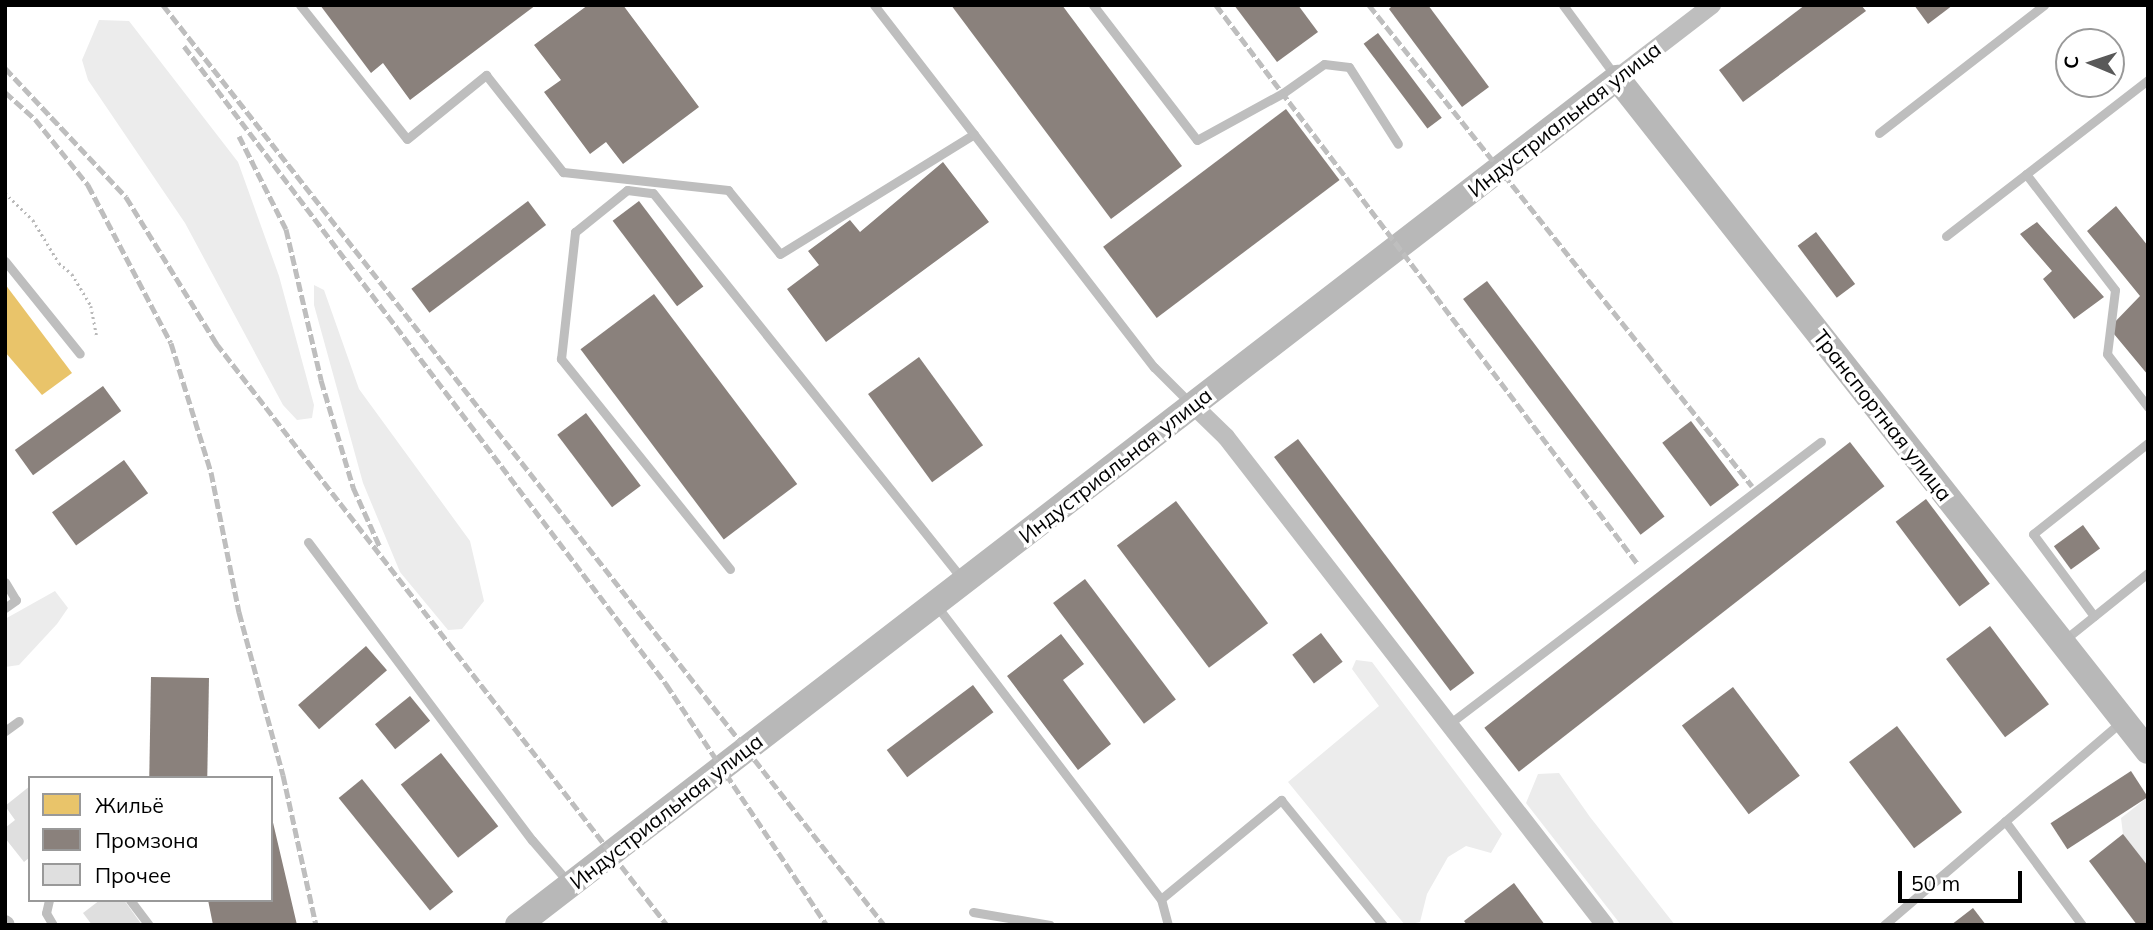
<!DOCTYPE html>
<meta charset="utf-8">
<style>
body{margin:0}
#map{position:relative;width:2153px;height:930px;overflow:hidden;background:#fff;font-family:Mulish,sans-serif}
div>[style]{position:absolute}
.green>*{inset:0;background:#ececec}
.homes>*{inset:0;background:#e9c46a}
.industry>*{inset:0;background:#8a817c;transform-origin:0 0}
.building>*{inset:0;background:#dfdfdf}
.path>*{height:2.5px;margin-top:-1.25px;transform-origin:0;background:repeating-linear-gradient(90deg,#b9b9b9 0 2px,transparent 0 5.5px)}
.lane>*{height:9px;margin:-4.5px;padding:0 4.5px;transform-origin:4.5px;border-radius:4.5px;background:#bebebe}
.street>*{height:18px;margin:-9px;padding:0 9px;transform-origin:9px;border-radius:9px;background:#bebebe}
.secondary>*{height:26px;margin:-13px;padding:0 13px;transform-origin:13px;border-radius:13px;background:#b8b8b8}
.rail>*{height:5px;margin-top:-2.5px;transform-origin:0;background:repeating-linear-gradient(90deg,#bebebe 0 10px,transparent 0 13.5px)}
span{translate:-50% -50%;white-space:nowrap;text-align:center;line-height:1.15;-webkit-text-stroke:7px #fff;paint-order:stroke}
.street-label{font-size:21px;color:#000}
.frame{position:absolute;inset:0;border:7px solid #000;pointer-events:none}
.legend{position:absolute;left:28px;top:776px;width:245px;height:126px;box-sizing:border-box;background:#fff;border:2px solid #999;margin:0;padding:9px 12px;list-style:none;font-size:21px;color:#000}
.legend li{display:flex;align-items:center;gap:14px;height:35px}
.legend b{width:35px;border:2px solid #999}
.north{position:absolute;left:2055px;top:28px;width:70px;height:70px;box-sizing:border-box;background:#fff;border:2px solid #999;border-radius:50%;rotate:272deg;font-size:19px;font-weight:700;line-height:28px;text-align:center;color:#000}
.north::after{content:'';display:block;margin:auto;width:24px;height:32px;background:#595959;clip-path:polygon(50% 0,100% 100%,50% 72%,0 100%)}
.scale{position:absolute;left:1898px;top:871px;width:124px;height:32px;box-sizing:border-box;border:4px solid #000;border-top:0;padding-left:9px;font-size:21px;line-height:24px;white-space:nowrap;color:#000;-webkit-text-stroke:5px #fff;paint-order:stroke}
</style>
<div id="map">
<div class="green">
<div style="clip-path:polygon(99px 20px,129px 21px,238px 162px,279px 276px,314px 405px,312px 418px,297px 420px,283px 405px,185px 223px,88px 80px,82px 60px)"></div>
<div style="clip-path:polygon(314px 285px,324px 290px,359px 389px,470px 541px,484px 601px,462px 629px,448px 630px,400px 572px,363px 483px,314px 305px)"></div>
<div style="clip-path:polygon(55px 591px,68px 608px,57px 624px,19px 665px,5px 667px,5px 619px)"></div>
<div style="clip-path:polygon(1356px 660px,1372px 662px,1502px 834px,1491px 853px,1466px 846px,1448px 857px,1427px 894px,1420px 922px,1405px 925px,1288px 782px,1379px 706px,1352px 669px)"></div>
<div style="clip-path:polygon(1559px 773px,1590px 817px,1675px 925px,1621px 925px,1526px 803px,1538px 774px)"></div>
<div style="clip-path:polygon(2148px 797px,2148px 866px,2123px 834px,2121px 818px)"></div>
</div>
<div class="homes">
<div style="clip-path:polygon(5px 284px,72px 373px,42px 395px,5px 352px)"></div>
</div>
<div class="industry">
<div style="clip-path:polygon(320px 5px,536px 5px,410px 100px,383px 63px,371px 73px)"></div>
<div style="clip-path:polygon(588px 5px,623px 5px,699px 107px,623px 164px,606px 142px,590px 154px,544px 92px,561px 80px,534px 45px)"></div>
<div style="clip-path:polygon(951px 5px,1062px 5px,1182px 166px,1111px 219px)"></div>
<div style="clip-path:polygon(1234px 5px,1298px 5px,1318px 32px,1277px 62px)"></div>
<div style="clip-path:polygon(1393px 5px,1428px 5px,1489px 87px,1462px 107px,1389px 9px)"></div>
<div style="clip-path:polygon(1805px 5px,1861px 5px,1866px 11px,1743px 102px,1719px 70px)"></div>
<div style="clip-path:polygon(1914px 5px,1953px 5px,1928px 24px)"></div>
<div style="left:1378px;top:33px;width:106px;height:18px;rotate:53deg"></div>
<div style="left:1286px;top:109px;width:89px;height:229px;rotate:53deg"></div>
<div style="clip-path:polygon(943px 162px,989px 222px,826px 342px,787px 289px,819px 265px,808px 251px,850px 220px,860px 232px)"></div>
<div style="left:528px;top:201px;width:30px;height:146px;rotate:53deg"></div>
<div style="left:639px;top:201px;width:107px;height:33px;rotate:53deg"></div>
<div style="clip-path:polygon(2116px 206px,2148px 246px,2148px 375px,2109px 328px,2140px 296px,2087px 231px)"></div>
<div style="clip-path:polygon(2037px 222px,2104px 297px,2074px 319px,2043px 279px,2052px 271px,2020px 234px)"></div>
<div style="left:1816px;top:232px;width:65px;height:23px;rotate:53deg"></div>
<div style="left:1487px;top:281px;width:295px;height:30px;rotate:53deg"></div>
<div style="left:654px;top:294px;width:238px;height:92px;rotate:53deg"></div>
<div style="left:919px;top:357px;width:109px;height:63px;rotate:54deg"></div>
<div style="left:103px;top:386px;width:31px;height:109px;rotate:54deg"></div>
<div style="left:586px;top:413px;width:91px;height:36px;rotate:53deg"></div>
<div style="left:1691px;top:421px;width:80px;height:36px;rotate:53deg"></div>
<div style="left:1298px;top:439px;width:293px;height:30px;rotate:53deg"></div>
<div style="left:1850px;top:442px;width:56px;height:464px;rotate:52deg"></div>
<div style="left:124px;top:460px;width:41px;height:89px;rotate:54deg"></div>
<div style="left:1926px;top:499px;width:106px;height:38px;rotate:53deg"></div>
<div style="left:1176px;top:501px;width:153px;height:74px;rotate:53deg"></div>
<div style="left:2083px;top:525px;width:29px;height:36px;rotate:54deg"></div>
<div style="left:1085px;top:579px;width:151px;height:40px;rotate:53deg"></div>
<div style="left:1990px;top:626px;width:98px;height:55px;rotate:53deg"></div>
<div style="left:1321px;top:633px;width:36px;height:36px;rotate:53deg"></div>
<div style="clip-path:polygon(1061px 634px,1084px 664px,1063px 680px,1111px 744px,1078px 770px,1007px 676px)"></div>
<div style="left:366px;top:646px;width:32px;height:90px;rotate:49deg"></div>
<div style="left:151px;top:677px;width:58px;height:101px;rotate:1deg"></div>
<div style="left:973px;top:685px;width:34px;height:108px;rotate:53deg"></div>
<div style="left:1733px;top:687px;width:111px;height:64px;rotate:53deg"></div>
<div style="left:410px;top:696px;width:32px;height:45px;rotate:51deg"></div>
<div style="left:1897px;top:726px;width:108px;height:60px;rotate:53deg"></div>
<div style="left:441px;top:753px;width:93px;height:51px;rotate:52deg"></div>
<div style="left:2131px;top:771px;width:31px;height:96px;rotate:57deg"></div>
<div style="left:362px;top:779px;width:145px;height:30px;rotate:51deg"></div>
<div style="clip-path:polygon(271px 814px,297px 925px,213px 925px,208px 900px,271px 900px)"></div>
<div style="clip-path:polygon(2123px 834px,2148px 866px,2148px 925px,2137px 925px,2089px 861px)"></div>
<div style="clip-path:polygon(1514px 883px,1545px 925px,1467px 925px,1464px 921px)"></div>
<div style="clip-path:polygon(1973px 908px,1986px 925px,1951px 925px)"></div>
</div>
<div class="building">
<div style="clip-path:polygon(30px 786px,30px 857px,24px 862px,5px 838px,5px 828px,15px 820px,5px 806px)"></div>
<div style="clip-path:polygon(100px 900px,124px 900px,142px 925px,92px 925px,83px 913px)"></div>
</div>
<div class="path">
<div style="left:5px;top:193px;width:39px;rotate:44deg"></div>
<div style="left:33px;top:220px;width:50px;rotate:58.8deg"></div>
<div style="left:59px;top:263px;width:17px;rotate:40deg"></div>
<div style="left:72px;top:274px;width:37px;rotate:59deg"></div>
<div style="left:91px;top:306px;width:32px;rotate:79deg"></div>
</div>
<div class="lane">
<div style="left:300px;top:5px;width:171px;rotate:51.4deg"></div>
<div style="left:407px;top:139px;width:102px;rotate:-39deg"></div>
<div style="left:486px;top:75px;width:124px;rotate:51.6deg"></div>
<div style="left:563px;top:172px;width:166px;rotate:6.2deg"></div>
<div style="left:728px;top:190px;width:82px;rotate:50.9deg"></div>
<div style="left:780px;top:254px;width:228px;rotate:-31.7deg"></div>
<div style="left:874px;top:5px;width:458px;rotate:52.3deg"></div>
<div style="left:1154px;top:367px;width:52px;rotate:45deg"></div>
<div style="left:1093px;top:5px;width:170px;rotate:52.4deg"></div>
<div style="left:1197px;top:140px;width:98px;rotate:-28.7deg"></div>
<div style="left:1283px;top:93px;width:50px;rotate:-35.3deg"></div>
<div style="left:1324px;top:64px;width:25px;rotate:7deg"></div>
<div style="left:1349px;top:67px;width:91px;rotate:57.5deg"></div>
<div style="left:1563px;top:5px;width:89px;rotate:53.6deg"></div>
<div style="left:1879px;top:133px;width:209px;rotate:-37.8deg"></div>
<div style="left:2026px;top:174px;width:146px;rotate:52.5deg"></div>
<div style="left:2115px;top:290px;width:64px;rotate:97.1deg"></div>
<div style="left:2107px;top:354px;width:67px;rotate:52.3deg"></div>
<div style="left:1946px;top:236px;width:255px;rotate:-37.7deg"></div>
<div style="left:5px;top:261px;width:119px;rotate:51.1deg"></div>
<div style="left:308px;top:542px;width:373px;rotate:53.1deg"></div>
<div style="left:532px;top:840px;width:57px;rotate:49.3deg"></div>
<div style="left:730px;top:569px;width:270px;rotate:-128.8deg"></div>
<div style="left:561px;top:359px;width:128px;rotate:-83.7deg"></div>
<div style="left:575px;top:232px;width:67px;rotate:-38.9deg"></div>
<div style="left:627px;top:190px;width:26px;rotate:7deg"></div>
<div style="left:653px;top:193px;width:496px;rotate:51.3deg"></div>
<div style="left:5px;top:582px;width:21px;rotate:59deg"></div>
<div style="left:16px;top:600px;width:14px;rotate:144deg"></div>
<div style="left:936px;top:605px;width:370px;rotate:52.6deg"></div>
<div style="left:1161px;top:899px;width:27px;rotate:75deg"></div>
<div style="left:2094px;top:616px;width:102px;rotate:-126.6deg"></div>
<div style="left:2033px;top:534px;width:147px;rotate:-38.4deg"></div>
<div style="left:2063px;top:641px;width:109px;rotate:-38.7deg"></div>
<div style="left:1449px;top:724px;width:467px;rotate:-37.2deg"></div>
<div style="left:5px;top:731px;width:17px;rotate:-36deg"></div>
<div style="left:2005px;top:821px;width:129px;rotate:53.5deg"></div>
<div style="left:1161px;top:899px;width:156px;rotate:-39.5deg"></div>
<div style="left:1281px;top:800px;width:161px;rotate:50.8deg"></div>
<div style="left:49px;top:900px;width:13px;rotate:103deg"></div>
<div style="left:46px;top:913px;width:14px;rotate:60deg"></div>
<div style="left:130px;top:900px;width:31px;rotate:53deg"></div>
<div style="left:973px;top:912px;width:78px;rotate:9.6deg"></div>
<div style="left:1884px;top:925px;width:313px;rotate:-40.6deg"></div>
</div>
<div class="street">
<div style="left:1617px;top:78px;width:120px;rotate:-37.5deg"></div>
<div style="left:1193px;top:405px;width:46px;rotate:44.1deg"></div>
<div style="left:1226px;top:437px;width:618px;rotate:52.17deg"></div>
<div style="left:5px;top:924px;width:1px;rotate:45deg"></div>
</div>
<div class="secondary">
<div style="left:518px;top:925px;width:1388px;rotate:-37.62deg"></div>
<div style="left:1617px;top:78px;width:857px;rotate:51.73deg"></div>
</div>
<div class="rail">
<div style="left:163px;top:5px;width:1169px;rotate:51.91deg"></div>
<div style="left:1216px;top:5px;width:699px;rotate:52.97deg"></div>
<div style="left:1369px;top:5px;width:615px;rotate:51.47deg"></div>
<div style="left:184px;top:46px;width:800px;rotate:52.93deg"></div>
<div style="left:666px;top:684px;width:290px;rotate:56.3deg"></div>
<div style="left:5px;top:68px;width:177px;rotate:46.8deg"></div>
<div style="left:126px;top:197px;width:172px;rotate:58.3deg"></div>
<div style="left:216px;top:343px;width:736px;rotate:52.23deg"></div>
<div style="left:5px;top:92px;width:40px;rotate:42deg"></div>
<div style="left:35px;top:119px;width:85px;rotate:51.2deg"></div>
<div style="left:88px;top:185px;width:178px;rotate:62.3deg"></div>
<div style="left:171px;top:343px;width:135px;rotate:72.8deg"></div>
<div style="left:211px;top:472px;width:143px;rotate:78.7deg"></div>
<div style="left:239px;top:612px;width:169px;rotate:74.9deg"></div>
<div style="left:283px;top:775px;width:154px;rotate:77.6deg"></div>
<div style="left:239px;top:136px;width:104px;rotate:63.2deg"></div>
<div style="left:286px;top:229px;width:155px;rotate:76.9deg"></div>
<div style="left:321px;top:380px;width:112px;rotate:73.3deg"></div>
<div style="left:353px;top:487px;width:66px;rotate:65.8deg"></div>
</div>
<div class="street-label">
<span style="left:1564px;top:119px;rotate:-38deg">Индустриальная улица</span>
<span style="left:1883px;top:415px;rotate:52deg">Транспортная улица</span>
<span style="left:1115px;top:465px;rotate:-38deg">Индустриальная улица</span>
<span style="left:666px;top:811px;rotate:-38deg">Индустриальная улица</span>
</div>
<div class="frame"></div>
<ul class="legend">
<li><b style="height:19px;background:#e9c46a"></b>Жильё</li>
<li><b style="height:19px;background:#8a817c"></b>Промзона</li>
<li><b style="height:19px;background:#dfdfdf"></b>Прочее</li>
</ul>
<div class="north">С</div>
<div class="scale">50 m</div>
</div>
